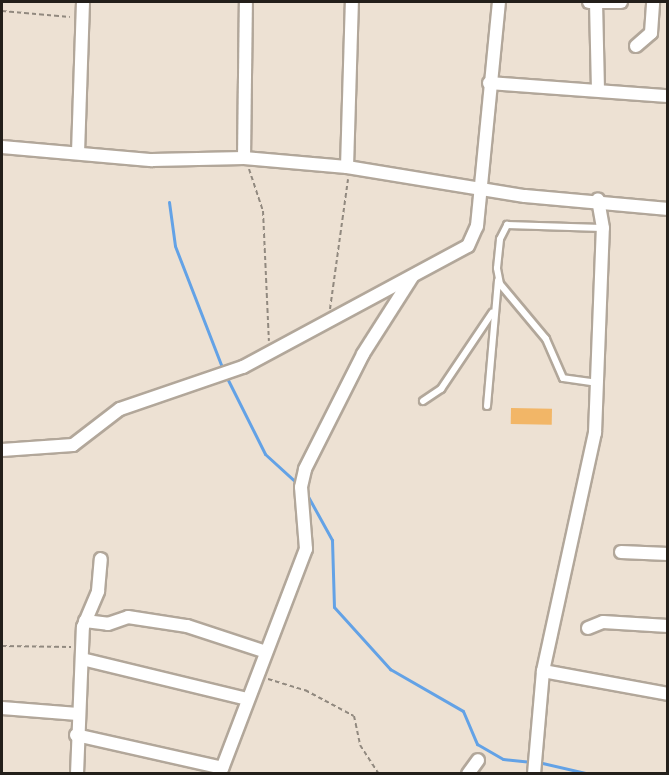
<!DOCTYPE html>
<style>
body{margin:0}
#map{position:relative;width:669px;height:775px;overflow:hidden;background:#ede1d3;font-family:Barlow,sans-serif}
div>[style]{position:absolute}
.stream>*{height:3px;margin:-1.5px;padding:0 1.5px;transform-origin:1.5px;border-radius:1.5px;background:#63a2e6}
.building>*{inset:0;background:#f2b667;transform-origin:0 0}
.path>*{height:2px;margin-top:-1px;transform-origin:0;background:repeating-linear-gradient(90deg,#91897f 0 4.5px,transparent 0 7.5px)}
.roads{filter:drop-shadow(2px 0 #b2a79a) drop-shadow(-2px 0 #b2a79a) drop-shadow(0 2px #b2a79a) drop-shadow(0 -2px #b2a79a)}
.lane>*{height:6px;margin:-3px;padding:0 3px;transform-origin:3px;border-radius:3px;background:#fff}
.street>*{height:12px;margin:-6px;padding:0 6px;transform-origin:6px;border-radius:6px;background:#fff}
span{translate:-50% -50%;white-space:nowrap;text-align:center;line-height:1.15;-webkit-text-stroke:6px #faeee0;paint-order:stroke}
.frame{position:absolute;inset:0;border:3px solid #231f1a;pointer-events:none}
</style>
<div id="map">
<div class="stream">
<div style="left:169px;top:202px;width:44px;rotate:82.2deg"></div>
<div style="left:175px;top:246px;width:133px;rotate:68.8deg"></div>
<div style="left:226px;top:376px;width:87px;rotate:63.4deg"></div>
<div style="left:265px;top:454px;width:45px;rotate:42.3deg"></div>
<div style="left:305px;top:491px;width:56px;rotate:61.1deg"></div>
<div style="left:332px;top:540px;width:67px;rotate:88.3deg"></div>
<div style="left:334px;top:607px;width:84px;rotate:47.9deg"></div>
<div style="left:390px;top:669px;width:84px;rotate:29.9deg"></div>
<div style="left:463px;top:711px;width:36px;rotate:67deg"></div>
<div style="left:477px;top:744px;width:30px;rotate:30deg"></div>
<div style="left:503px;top:759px;width:29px;rotate:6deg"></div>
<div style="left:538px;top:762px;width:53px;rotate:13deg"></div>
</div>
<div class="building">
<div style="left:511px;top:408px;width:41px;height:16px;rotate:1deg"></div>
</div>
<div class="path">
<div style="left:2px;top:11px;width:68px;rotate:5deg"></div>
<div style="left:249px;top:169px;width:44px;rotate:71.6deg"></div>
<div style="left:263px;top:211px;width:130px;rotate:87.4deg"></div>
<div style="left:330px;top:309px;width:131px;rotate:-82.1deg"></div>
<div style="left:2px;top:646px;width:69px;rotate:0.8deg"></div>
<div style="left:268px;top:679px;width:39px;rotate:17deg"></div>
<div style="left:305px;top:690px;width:55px;rotate:28deg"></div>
<div style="left:354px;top:716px;width:30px;rotate:78deg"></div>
<div style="left:360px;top:745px;width:35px;rotate:57deg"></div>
</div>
<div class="roads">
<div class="lane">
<div style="left:598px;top:383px;width:35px;rotate:-172deg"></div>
<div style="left:563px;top:378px;width:43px;rotate:-113.6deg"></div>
<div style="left:546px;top:339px;width:72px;rotate:-129.9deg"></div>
<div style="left:500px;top:284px;width:16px;rotate:-101deg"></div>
<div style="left:497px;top:268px;width:29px;rotate:-84deg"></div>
<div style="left:500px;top:239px;width:16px;rotate:-63deg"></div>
<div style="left:507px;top:225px;width:95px;rotate:1.8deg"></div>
<div style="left:423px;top:401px;width:22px;rotate:-34deg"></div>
<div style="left:441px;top:389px;width:92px;rotate:-56.1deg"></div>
<div style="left:487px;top:406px;width:126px;rotate:-85deg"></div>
</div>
<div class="street">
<div style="left:589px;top:2px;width:32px"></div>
<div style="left:596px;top:2px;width:88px;rotate:88.7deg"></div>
<div style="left:636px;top:46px;width:20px;rotate:-41deg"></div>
<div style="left:651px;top:33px;width:31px;rotate:-86deg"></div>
<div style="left:489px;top:83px;width:179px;rotate:4.2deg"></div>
<div style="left:2px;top:147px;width:151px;rotate:5deg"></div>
<div style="left:152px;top:160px;width:92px;rotate:-1.2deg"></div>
<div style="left:244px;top:158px;width:103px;rotate:5deg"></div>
<div style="left:347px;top:167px;width:180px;rotate:9.3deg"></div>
<div style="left:525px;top:196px;width:144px;rotate:5.2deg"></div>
<div style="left:78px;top:153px;width:151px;rotate:-88.1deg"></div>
<div style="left:244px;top:158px;width:156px;rotate:-89.3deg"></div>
<div style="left:347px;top:167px;width:165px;rotate:-88.3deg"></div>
<div style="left:2px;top:450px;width:71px;rotate:-4deg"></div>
<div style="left:73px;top:445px;width:59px;rotate:-37.5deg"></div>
<div style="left:120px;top:409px;width:130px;rotate:-18.9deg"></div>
<div style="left:243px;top:367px;width:255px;rotate:-28.3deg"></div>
<div style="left:468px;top:246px;width:22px;rotate:-66deg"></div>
<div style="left:477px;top:226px;width:225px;rotate:-84.4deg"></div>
<div style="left:621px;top:552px;width:47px;rotate:2.4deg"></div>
<div style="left:85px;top:621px;width:23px;rotate:7deg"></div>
<div style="left:108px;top:624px;width:21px;rotate:-19deg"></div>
<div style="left:128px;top:617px;width:60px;rotate:8.7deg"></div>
<div style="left:187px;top:626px;width:83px;rotate:18.2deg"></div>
<div style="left:588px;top:628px;width:16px;rotate:-22deg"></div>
<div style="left:603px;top:622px;width:65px;rotate:3.5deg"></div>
<div style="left:82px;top:659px;width:170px;rotate:13.6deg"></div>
<div style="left:543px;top:671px;width:127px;rotate:10.4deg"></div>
<div style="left:2px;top:708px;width:76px;rotate:4.5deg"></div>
<div style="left:76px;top:735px;width:150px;rotate:12.7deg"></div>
<div style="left:77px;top:774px;width:147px;rotate:-87.7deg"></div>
<div style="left:83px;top:627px;width:39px;rotate:-67deg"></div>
<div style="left:98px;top:591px;width:32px;rotate:-85deg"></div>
<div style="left:220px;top:774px;width:241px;rotate:-69.1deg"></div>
<div style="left:306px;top:549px;width:62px;rotate:-94.6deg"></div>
<div style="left:301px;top:487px;width:18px;rotate:-77deg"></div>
<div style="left:305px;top:469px;width:129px;rotate:-63.2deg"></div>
<div style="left:363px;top:354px;width:91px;rotate:-57.5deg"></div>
<div style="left:468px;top:774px;width:17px;rotate:-54deg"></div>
<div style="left:534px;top:774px;width:103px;rotate:-85deg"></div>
<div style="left:543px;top:671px;width:244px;rotate:-77.7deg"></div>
<div style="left:595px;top:433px;width:205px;rotate:-87.8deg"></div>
<div style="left:603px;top:228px;width:29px;rotate:-100deg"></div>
</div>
</div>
<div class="frame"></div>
</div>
